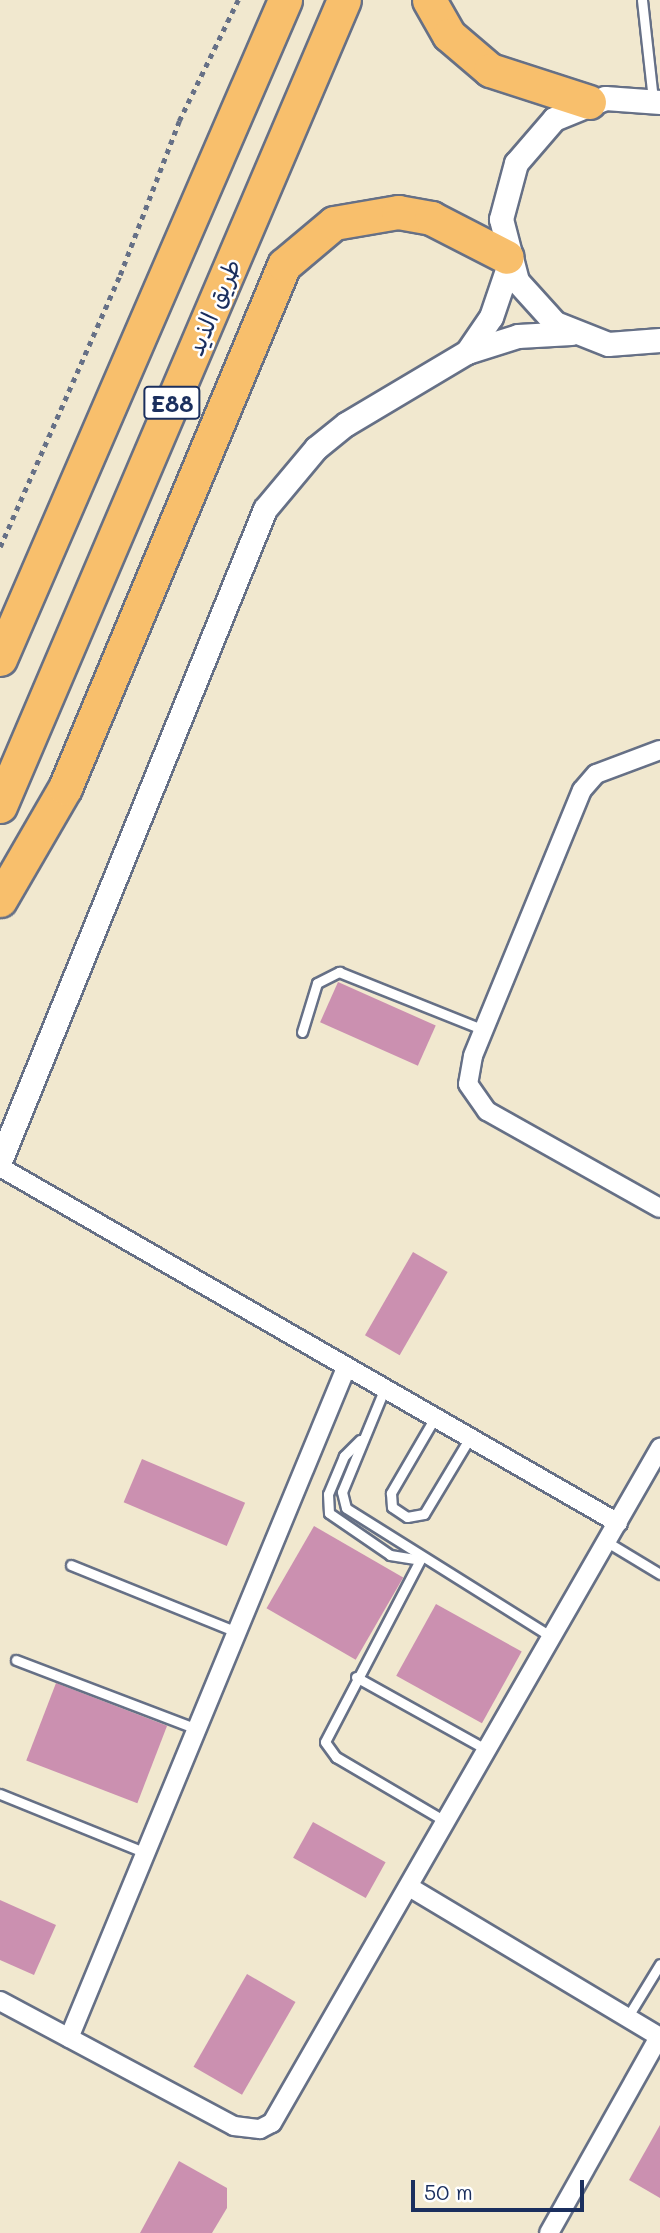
<!DOCTYPE html>
<meta charset="utf-8">
<style>
body{margin:0}
#map{position:relative;width:660px;height:2233px;overflow:hidden;background:#f1e8cf;font-family:Mali,"Playpen Sans Arabic",sans-serif}
div>[style]{position:absolute}
.building>*{inset:0;background:#cb90b0;transform-origin:0 0}
.path>*{height:4.5px;margin-top:-2.25px;transform-origin:0;background:repeating-linear-gradient(90deg,#667086 0 5px,transparent 0 10px)}
.roads{filter:drop-shadow(2px 0 #667086) drop-shadow(-2px 0 #667086) drop-shadow(0 2px #667086) drop-shadow(0 -2px #667086)}
.service>*{height:9px;margin:-4.5px;padding:0 4.5px;transform-origin:4.5px;border-radius:4.5px;background:#fff}
.minor>*{height:18px;margin:-9px;padding:0 9px;transform-origin:9px;border-radius:9px;background:#fff}
.tertiary>*{height:23px;margin:-11.5px;padding:0 11.5px;transform-origin:11.5px;border-radius:11.5px;background:#fff}
.motorway>*{height:33px;margin:-16.5px;padding:0 16.5px;transform-origin:16.5px;border-radius:16.5px;background:#f8bf6c}
span{translate:-50% -50%;white-space:nowrap;text-align:center;line-height:1.15;-webkit-text-stroke:5px #fff;paint-order:stroke}
.shield-label span{padding:2px 5px;background:#fff;border:2px solid;border-radius:5px;-webkit-text-stroke-width:0}
.shield-label{font-size:23px;color:#1b2f5e;font-weight:700}
.street-label{font-size:24px;color:#1b2f5e}
.scale{position:absolute;left:411px;top:2180px;width:173px;height:32px;box-sizing:border-box;border:4px solid #1b2f5e;border-top:0;padding-left:9px;font-size:21px;line-height:24px;white-space:nowrap;color:#1b2f5e;-webkit-text-stroke:5px #fff;paint-order:stroke}
</style>
<div id="map">
<div class="building">
<div style="left:338px;top:982px;width:107px;height:44px;rotate:24deg"></div>
<div style="left:413px;top:1252px;width:40px;height:96px;rotate:30deg"></div>
<div style="left:142px;top:1459px;width:112px;height:47px;rotate:23deg"></div>
<div style="left:314px;top:1526px;width:103px;height:95px;rotate:30deg"></div>
<div style="left:436px;top:1604px;width:98px;height:82px;rotate:29deg"></div>
<div style="left:56px;top:1683px;width:119px;height:83px;rotate:21deg"></div>
<div style="left:313px;top:1822px;width:83px;height:41px;rotate:29deg"></div>
<div style="clip-path:polygon(0 1900px,56px 1925px,34px 1975px,0 1960px)"></div>
<div style="left:247px;top:1974px;width:56px;height:107px;rotate:30deg"></div>
<div style="clip-path:polygon(660px 2125px,660px 2198px,629px 2180px)"></div>
<div style="clip-path:polygon(179px 2161px,227px 2188px,227px 2208px,212px 2233px,140px 2233px)"></div>
</div>
<div class="path">
<div style="left:0;top:547px;width:297px;rotate:-66.2deg"></div>
<div style="left:120px;top:275px;width:165px;rotate:-69deg"></div>
<div style="left:179px;top:121px;width:135px;rotate:-64deg"></div>
</div>
<div class="roads">
<div class="service">
<div style="left:642px;top:0;width:101px;rotate:83.7deg"></div>
<div style="left:302px;top:1032px;width:51px;rotate:-73deg"></div>
<div style="left:317px;top:983px;width:25px;rotate:-27deg"></div>
<div style="left:339px;top:972px;width:156px;rotate:21.8deg"></div>
<div style="left:384px;top:1390px;width:110px;rotate:112.4deg"></div>
<div style="left:342px;top:1492px;width:16px;rotate:76deg"></div>
<div style="left:346px;top:1508px;width:244px;rotate:32.1deg"></div>
<div style="left:434px;top:1419px;width:86px;rotate:120.2deg"></div>
<div style="left:391px;top:1493px;width:14px;rotate:86deg"></div>
<div style="left:392px;top:1507px;width:18px;rotate:34deg"></div>
<div style="left:407px;top:1517px;width:17px;rotate:-10deg"></div>
<div style="left:424px;top:1514px;width:87px;rotate:-59deg"></div>
<div style="left:360px;top:1440px;width:23px;rotate:135deg"></div>
<div style="left:344px;top:1456px;width:41px;rotate:112.8deg"></div>
<div style="left:328px;top:1494px;width:19px;rotate:87deg"></div>
<div style="left:329px;top:1513px;width:74px;rotate:34.5deg"></div>
<div style="left:390px;top:1555px;width:30px;rotate:9deg"></div>
<div style="left:607px;top:1542px;width:62px;rotate:31.1deg"></div>
<div style="left:420px;top:1560px;width:205px;rotate:117.6deg"></div>
<div style="left:325px;top:1742px;width:19px;rotate:54deg"></div>
<div style="left:336px;top:1757px;width:130px;rotate:30.5deg"></div>
<div style="left:71px;top:1565px;width:179px;rotate:22deg"></div>
<div style="left:16px;top:1660px;width:194px;rotate:20.9deg"></div>
<div style="left:356px;top:1677px;width:152px;rotate:29.1deg"></div>
<div style="left:0;top:1794px;width:157px;rotate:22deg"></div>
<div style="left:627px;top:2018px;width:63px;rotate:-58.6deg"></div>
</div>
<div class="minor">
<div style="left:660px;top:750px;width:68px;rotate:159.4deg"></div>
<div style="left:596px;top:774px;width:21px;rotate:131deg"></div>
<div style="left:582px;top:790px;width:287px;rotate:112.3deg"></div>
<div style="left:473px;top:1056px;width:28px;rotate:100deg"></div>
<div style="left:468px;top:1084px;width:33px;rotate:55deg"></div>
<div style="left:487px;top:1111px;width:198px;rotate:29.3deg"></div>
<div style="left:0;top:1167px;width:713px;rotate:29.94deg"></div>
<div style="left:411px;top:1888px;width:290px;rotate:30.9deg"></div>
<div style="left:0;top:2001px;width:265px;rotate:28.1deg"></div>
<div style="left:234px;top:2126px;width:26px;rotate:7deg"></div>
<div style="left:260px;top:2129px;width:13px;rotate:-27deg"></div>
<div style="left:272px;top:2123px;width:779px;rotate:-60.11deg"></div>
<div style="left:69px;top:2038px;width:725px;rotate:-67.54deg"></div>
<div style="left:549px;top:2233px;width:225px;rotate:-60.7deg"></div>
</div>
<div class="tertiary">
<div style="left:660px;top:102px;width:55px;rotate:-175.8deg"></div>
<div style="left:605px;top:98px;width:55px;rotate:157.6deg"></div>
<div style="left:554px;top:119px;width:58px;rotate:130.8deg"></div>
<div style="left:516px;top:163px;width:58px;rotate:105deg"></div>
<div style="left:501px;top:219px;width:64px;rotate:75.5deg"></div>
<div style="left:517px;top:281px;width:57px;rotate:47.9deg"></div>
<div style="left:555px;top:323px;width:57px;rotate:21.6deg"></div>
<div style="left:608px;top:344px;width:52px;rotate:-4.4deg"></div>
<div style="left:467px;top:352px;width:42px;rotate:-55.6deg"></div>
<div style="left:491px;top:317px;width:56px;rotate:-71.2deg"></div>
<div style="left:0;top:1161px;width:704px;rotate:-67.88deg"></div>
<div style="left:265px;top:509px;width:80px;rotate:-50.1deg"></div>
<div style="left:316px;top:448px;width:38px;rotate:-39deg"></div>
<div style="left:346px;top:424px;width:141px;rotate:-30.8deg"></div>
<div style="left:467px;top:352px;width:53px;rotate:-17.4deg"></div>
<div style="left:518px;top:336px;width:53px;rotate:-3.2deg"></div>
</div>
<div class="motorway">
<div style="left:429px;top:0;width:40px;rotate:60.3deg"></div>
<div style="left:449px;top:35px;width:54px;rotate:40.5deg"></div>
<div style="left:490px;top:70px;width:104px;rotate:17.9deg"></div>
<div style="left:0;top:659px;width:718px;rotate:-66.61deg"></div>
<div style="left:0;top:806px;width:876px;rotate:-66.89deg"></div>
<div style="left:0;top:900px;width:129px;rotate:-59.9deg"></div>
<div style="left:65px;top:788px;width:567px;rotate:-67.28deg"></div>
<div style="left:284px;top:265px;width:65px;rotate:-40deg"></div>
<div style="left:334px;top:223px;width:65px;rotate:-9.8deg"></div>
<div style="left:398px;top:212px;width:34px;rotate:10deg"></div>
<div style="left:431px;top:218px;width:85px;rotate:27.2deg"></div>
</div>
</div>
<div class="shield-label">
<span style="left:172px;top:403px">E88</span>
</div>
<div class="street-label">
<span style="left:213px;top:307px;rotate:-67deg">طريق الذيد</span>
</div>
<div class="scale">50 m</div>
</div>
